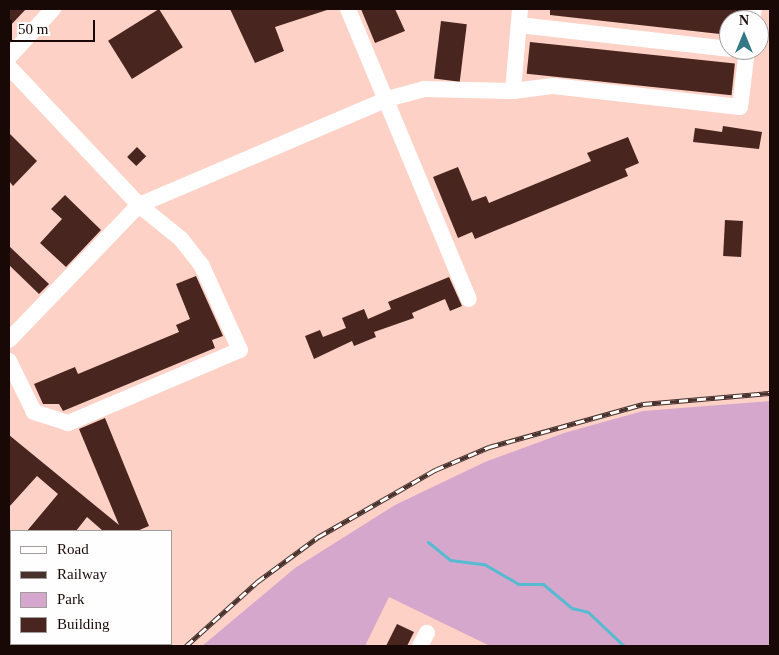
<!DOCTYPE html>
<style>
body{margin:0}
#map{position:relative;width:779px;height:655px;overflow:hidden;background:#fed1c6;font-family:Georgia,serif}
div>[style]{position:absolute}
.green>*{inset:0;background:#d6a7cc}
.stream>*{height:3px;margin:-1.5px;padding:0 1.5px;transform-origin:1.5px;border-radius:1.5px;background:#56bbd1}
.building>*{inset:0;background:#48251e;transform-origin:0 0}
.minor>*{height:16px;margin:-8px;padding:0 8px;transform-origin:8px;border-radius:8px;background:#fff}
.rail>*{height:5px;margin-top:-2.5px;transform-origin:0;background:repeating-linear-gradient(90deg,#fefefe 0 9px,#46312c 0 18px);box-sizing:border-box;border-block:1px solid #46312c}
span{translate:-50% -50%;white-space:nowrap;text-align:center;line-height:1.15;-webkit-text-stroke:5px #fefefe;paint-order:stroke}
.frame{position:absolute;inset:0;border:10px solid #180906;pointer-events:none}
.legend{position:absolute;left:10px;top:530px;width:162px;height:115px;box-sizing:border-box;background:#fefefe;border:1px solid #a29c9b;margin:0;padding:6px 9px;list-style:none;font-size:15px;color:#180906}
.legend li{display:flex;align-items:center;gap:10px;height:25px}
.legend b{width:25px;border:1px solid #a29c9b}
.north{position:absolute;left:719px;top:10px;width:50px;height:50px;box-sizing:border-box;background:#fefefe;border:1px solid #a29c9b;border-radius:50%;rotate:0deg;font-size:14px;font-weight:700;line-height:20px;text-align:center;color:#180906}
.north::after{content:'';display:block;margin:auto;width:18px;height:22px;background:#337886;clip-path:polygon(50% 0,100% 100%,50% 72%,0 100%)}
.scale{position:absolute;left:10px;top:20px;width:85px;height:22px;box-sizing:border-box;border:2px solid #180906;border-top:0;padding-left:6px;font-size:15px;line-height:18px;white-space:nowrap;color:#180906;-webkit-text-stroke:4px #fefefe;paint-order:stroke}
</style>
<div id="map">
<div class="green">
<div style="clip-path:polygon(770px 401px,770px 646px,490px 646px,389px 597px,365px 646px,202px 646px,295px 568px,395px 505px,485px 462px,564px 433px,643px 411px)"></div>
</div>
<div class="stream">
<div style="left:428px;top:542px;width:28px;rotate:39deg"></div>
<div style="left:450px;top:560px;width:34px;rotate:7deg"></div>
<div style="left:484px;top:564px;width:39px;rotate:30deg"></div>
<div style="left:518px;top:584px;width:25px"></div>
<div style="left:543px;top:584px;width:38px;rotate:40deg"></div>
<div style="left:572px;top:608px;width:16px;rotate:14deg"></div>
<div style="left:588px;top:612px;width:50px;rotate:43.4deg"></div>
</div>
<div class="building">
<div style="clip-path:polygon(9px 9px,26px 9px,9px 27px)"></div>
<div style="left:159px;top:9px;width:45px;height:60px;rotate:58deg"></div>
<div style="clip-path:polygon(230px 9px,330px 9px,275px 27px,284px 51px,255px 63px)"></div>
<div style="clip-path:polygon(361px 9px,395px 9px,405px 31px,375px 43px)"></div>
<div style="clip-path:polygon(550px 9px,744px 9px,742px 20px,729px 20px,729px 35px,550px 15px)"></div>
<div style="left:441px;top:21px;width:26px;height:58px;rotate:7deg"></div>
<div style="left:530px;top:42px;width:206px;height:32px;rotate:6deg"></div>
<div style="clip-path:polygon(723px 126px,762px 132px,759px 149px,693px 142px,695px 128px,722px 132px)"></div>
<div style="clip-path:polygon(9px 133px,37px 161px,13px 186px,9px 181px)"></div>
<div style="clip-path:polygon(628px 137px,639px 163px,625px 169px,628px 176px,475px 239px,472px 232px,458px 238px,433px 177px,458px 167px,472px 201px,486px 196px,489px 203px,591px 161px,587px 153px)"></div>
<div style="left:137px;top:147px;width:13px;height:14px;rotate:45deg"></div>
<div style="clip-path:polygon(65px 195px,101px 230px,66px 267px,40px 243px,62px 219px,51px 209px)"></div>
<div style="left:725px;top:220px;width:18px;height:36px;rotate:3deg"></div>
<div style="clip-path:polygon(9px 246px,49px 284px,39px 294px,9px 265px)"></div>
<div style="clip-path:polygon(196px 276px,223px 336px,212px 340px,215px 348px,63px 411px,59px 404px,43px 404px,34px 384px,75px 367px,78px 374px,179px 332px,176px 325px,190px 319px,176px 284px)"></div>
<div style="clip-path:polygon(449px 277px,462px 306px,450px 311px,445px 299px,412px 313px,414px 318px,374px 332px,376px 337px,354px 346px,352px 341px,314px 359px,305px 336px,320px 330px,323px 337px,346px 328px,342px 318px,364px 309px,368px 319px,391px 309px,388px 302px)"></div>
<div style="clip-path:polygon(105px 418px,149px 526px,137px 531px,103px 531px,87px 517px,76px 531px,27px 531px,58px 494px,37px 476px,9px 507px,9px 435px,119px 525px,79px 429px)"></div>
<div style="clip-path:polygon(397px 624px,414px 632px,407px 646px,386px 646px)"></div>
</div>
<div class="minor">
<div style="left:348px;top:9px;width:314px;rotate:67.4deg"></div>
<div style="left:752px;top:20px;width:11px;rotate:-80deg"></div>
<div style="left:519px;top:25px;width:211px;rotate:6.5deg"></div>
<div style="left:9px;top:57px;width:65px;rotate:-47.5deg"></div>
<div style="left:9px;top:67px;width:190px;rotate:46.7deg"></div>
<div style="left:139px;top:205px;width:54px;rotate:39deg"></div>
<div style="left:181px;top:239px;width:34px;rotate:52deg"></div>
<div style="left:202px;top:266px;width:92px;rotate:65.7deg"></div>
<div style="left:240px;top:350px;width:187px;rotate:157deg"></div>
<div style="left:68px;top:423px;width:36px;rotate:-162deg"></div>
<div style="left:34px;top:412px;width:57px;rotate:-116.1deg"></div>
<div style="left:513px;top:91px;width:82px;rotate:-85.1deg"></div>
<div style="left:9px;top:340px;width:187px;rotate:-46.1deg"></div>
<div style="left:139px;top:205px;width:270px;rotate:-23.1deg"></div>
<div style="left:387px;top:99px;width:38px;rotate:-15deg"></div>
<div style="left:424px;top:89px;width:89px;rotate:1.3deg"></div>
<div style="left:513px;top:91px;width:40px;rotate:-7.1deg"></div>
<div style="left:553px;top:86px;width:188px;rotate:6.4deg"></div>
<div style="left:740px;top:107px;width:57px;rotate:-83deg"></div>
<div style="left:9px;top:583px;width:3px;rotate:45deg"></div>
<div style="left:420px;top:646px;width:15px;rotate:-62deg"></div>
</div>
<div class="rail">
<div style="left:186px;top:646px;width:96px;rotate:-42deg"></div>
<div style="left:257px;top:582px;width:76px;rotate:-36.4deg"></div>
<div style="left:318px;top:537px;width:135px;rotate:-29.8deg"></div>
<div style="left:435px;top:470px;width:59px;rotate:-23.1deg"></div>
<div style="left:489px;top:447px;width:160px;rotate:-15.6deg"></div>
<div style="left:643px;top:404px;width:127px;rotate:-5deg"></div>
</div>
<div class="frame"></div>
<ul class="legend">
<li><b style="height:6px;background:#fff"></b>Road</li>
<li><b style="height:6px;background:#46312c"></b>Railway</li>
<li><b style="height:14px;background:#d6a7cc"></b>Park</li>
<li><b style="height:14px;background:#48251e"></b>Building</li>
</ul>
<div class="north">N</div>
<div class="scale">50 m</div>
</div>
